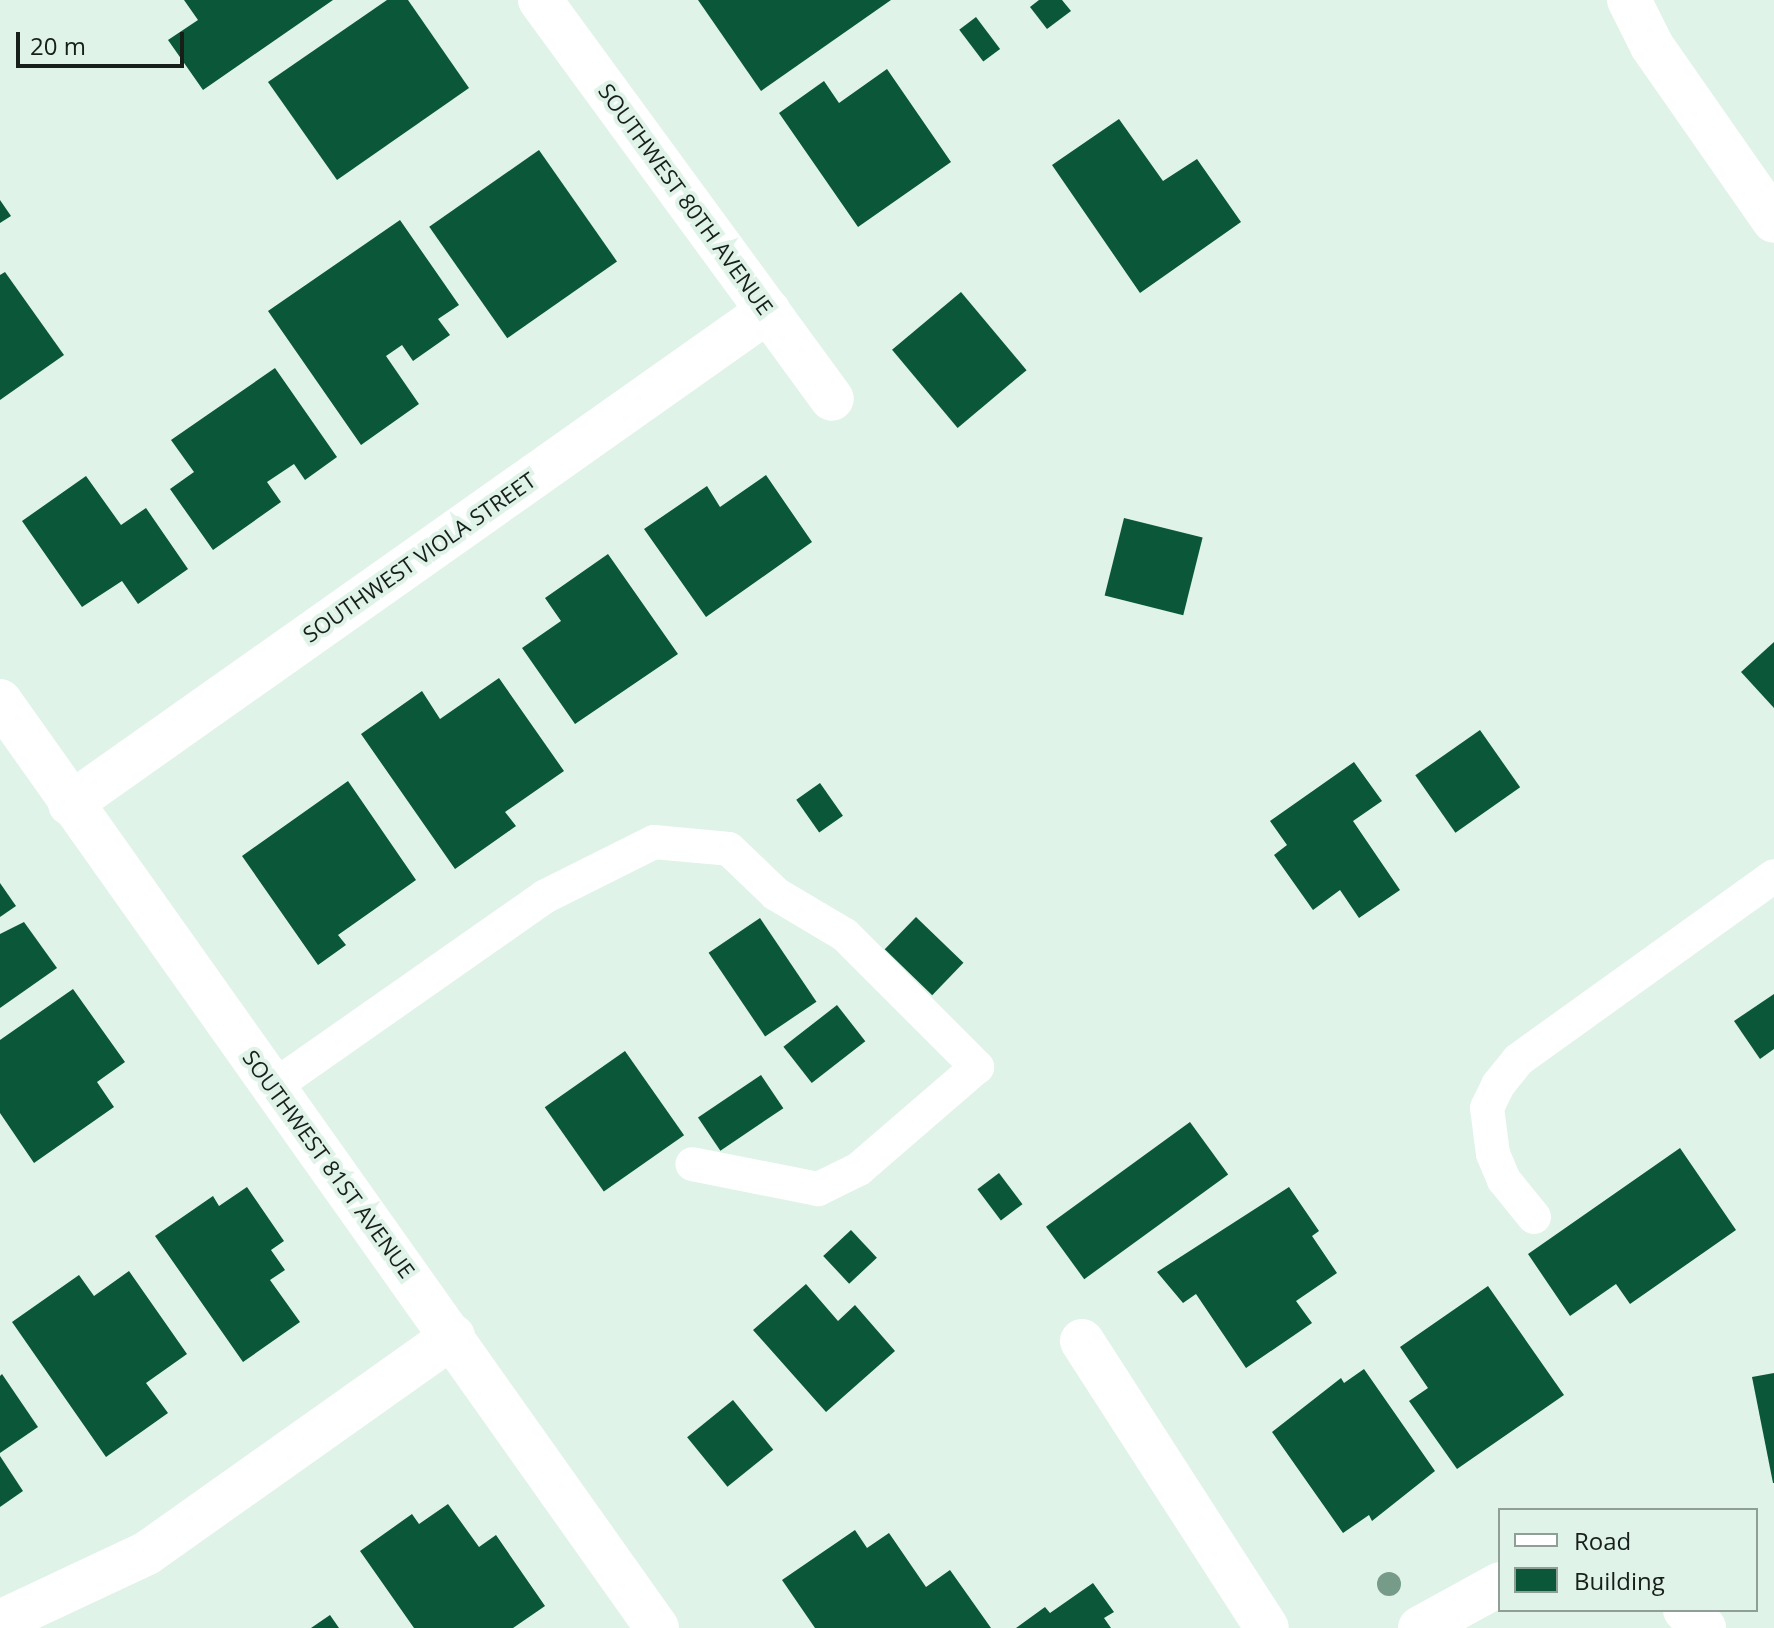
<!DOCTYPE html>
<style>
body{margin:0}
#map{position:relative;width:1774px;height:1628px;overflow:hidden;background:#dff3e8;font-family:"Open Sans",sans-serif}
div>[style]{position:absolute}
.building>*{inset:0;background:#0a573a;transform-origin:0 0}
.service>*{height:34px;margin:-17px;padding:0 17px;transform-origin:17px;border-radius:17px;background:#fff}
.minor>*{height:44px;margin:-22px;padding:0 22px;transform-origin:22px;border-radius:22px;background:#fff}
.trees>*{width:24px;height:24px;margin:-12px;border-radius:50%;background:#769c89}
span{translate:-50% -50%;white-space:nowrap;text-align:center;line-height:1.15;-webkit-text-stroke:8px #dff3e8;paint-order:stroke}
.street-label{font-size:22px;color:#181f1b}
.legend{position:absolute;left:1498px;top:1508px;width:260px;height:104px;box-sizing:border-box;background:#dff3e8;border:2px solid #8f9e96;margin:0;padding:10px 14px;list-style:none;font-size:24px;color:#181f1b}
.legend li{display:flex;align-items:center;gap:16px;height:40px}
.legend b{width:40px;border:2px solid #8f9e96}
.scale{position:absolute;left:16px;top:32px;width:168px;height:36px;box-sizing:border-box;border:4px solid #181f1b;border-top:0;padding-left:10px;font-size:24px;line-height:28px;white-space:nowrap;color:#181f1b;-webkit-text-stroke:6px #dff3e8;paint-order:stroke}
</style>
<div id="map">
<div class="building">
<div style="clip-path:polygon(184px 0,333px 0,203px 90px,168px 40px,198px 20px)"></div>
<div style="clip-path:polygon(387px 0,408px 0,469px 88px,337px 180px,268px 82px)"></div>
<div style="clip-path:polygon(698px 0,891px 0,761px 91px)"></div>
<div style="clip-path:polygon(1039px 0,1062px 0,1071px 11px,1047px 29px,1030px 7px)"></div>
<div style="left:976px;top:17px;width:40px;height:21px;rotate:53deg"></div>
<div style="clip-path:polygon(887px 69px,951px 162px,858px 227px,779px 113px,824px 81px,839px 103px)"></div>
<div style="clip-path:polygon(1119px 119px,1163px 181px,1197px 159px,1241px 222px,1140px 293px,1052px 165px)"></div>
<div style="left:539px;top:150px;width:136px;height:134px;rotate:55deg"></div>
<div style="clip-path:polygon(0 200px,11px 216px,0 223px)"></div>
<div style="clip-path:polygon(400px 220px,459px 305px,438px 319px,450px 335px,413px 361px,402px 345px,386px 356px,419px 404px,361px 445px,268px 311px)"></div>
<div style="clip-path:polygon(5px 272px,64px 355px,0 400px,0 275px)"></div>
<div style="left:961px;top:292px;width:102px;height:90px;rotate:50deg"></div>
<div style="clip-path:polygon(275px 368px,337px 457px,305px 480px,294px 464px,267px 482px,281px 502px,213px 550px,170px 489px,194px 472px,171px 440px)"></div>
<div style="clip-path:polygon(766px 475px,812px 542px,706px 617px,644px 529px,707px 486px,720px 507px)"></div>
<div style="clip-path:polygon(86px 476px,121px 525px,146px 508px,188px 569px,138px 604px,122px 581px,82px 607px,22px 521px)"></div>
<div style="left:1124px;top:518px;width:81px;height:80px;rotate:14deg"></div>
<div style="clip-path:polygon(608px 554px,678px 654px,575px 724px,522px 648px,561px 621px,545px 598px)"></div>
<div style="clip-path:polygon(1774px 642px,1774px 708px,1741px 672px)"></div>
<div style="clip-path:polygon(499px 678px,564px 771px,505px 812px,516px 826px,455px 869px,361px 734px,422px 691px,440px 719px)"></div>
<div style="left:1480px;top:730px;width:70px;height:79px;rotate:55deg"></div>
<div style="clip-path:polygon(1354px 762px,1382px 801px,1353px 821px,1400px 890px,1359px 918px,1340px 890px,1313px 910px,1274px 855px,1287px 845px,1270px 821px)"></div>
<div style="clip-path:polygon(348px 781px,416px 880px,338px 935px,346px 945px,318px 965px,242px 856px)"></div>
<div style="left:820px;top:783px;width:40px;height:29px;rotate:55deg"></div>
<div style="clip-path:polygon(0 883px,16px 906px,0 917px)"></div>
<div style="left:916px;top:917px;width:66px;height:45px;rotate:44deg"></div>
<div style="left:760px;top:918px;width:101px;height:62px;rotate:56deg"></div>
<div style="clip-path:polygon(24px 922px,57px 968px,0 1008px,0 934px)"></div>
<div style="clip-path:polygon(73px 989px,125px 1062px,97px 1082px,114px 1107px,34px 1163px,0 1113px,0 1040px)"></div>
<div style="clip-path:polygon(1774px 994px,1774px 1049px,1760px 1059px,1734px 1021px)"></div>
<div style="left:837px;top:1005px;width:46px;height:68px;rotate:52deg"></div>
<div style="left:625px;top:1051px;width:103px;height:98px;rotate:55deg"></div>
<div style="left:761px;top:1075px;width:40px;height:76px;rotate:56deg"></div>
<div style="left:1190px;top:1122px;width:65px;height:178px;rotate:54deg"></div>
<div style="clip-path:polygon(1680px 1148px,1736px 1230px,1630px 1304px,1616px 1284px,1570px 1316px,1528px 1254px)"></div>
<div style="left:999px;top:1173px;width:39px;height:27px;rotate:53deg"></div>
<div style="clip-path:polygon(247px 1187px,284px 1241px,271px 1250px,285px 1270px,270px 1280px,300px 1322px,243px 1362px,155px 1236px,213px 1196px,219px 1206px)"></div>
<div style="clip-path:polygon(1289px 1187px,1319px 1231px,1312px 1236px,1337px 1273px,1296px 1301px,1312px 1323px,1246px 1368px,1196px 1294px,1183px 1303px,1157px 1272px)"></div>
<div style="left:851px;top:1230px;width:38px;height:38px;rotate:47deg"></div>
<div style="clip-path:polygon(129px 1271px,187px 1354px,146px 1383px,168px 1413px,106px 1457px,12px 1322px,79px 1275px,94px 1296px)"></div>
<div style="clip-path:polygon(806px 1284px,838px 1321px,855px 1305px,895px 1351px,826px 1412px,753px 1330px)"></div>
<div style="clip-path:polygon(1488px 1286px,1564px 1395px,1457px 1469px,1409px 1401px,1428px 1388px,1400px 1347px)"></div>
<div style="clip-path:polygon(1364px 1369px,1435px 1471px,1372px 1521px,1369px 1515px,1343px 1533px,1272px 1432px,1341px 1378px,1344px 1383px)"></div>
<div style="clip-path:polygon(1774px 1373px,1774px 1483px,1773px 1483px,1752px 1377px)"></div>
<div style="clip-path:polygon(2px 1374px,38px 1427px,0 1453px,0 1376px)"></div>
<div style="left:733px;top:1400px;width:64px;height:59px;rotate:51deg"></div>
<div style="clip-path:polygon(0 1456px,23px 1491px,0 1507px)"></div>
<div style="clip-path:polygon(448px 1504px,479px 1547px,496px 1535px,545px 1606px,513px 1628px,414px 1628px,360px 1551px,412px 1514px,419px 1524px)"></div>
<div style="clip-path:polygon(855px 1530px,867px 1548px,889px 1533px,926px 1587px,950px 1570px,991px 1628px,815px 1628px,782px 1580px)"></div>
<div style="clip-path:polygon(1093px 1583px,1114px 1612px,1104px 1618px,1111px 1628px,1016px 1628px,1045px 1607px,1050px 1613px)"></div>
<div style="clip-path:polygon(330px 1615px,339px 1628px,311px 1628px)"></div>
</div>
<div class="service">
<div style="left:273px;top:1087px;width:331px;rotate:-35deg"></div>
<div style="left:544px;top:897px;width:123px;rotate:-26.6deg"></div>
<div style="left:654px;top:842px;width:75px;rotate:5.3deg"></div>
<div style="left:729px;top:849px;width:65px;rotate:43.8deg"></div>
<div style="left:776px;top:894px;width:80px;rotate:30.7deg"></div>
<div style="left:845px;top:935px;width:187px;rotate:45deg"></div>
<div style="left:977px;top:1067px;width:156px;rotate:139.2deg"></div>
<div style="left:859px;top:1169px;width:46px;rotate:154deg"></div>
<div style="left:818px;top:1189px;width:128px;rotate:-168.8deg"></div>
<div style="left:1534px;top:1217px;width:48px;rotate:-129deg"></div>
<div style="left:1504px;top:1180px;width:28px;rotate:-113deg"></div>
<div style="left:1493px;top:1154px;width:46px;rotate:-97.4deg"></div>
<div style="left:1487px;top:1108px;width:25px;rotate:-64deg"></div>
<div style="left:1498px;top:1085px;width:32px;rotate:-51deg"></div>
<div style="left:1518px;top:1060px;width:315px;rotate:-35.7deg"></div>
</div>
<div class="minor">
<div style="left:540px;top:0;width:494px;rotate:53.8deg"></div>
<div style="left:1629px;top:0;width:51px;rotate:63.4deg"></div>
<div style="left:1652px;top:46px;width:213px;rotate:55.1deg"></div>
<div style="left:0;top:701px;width:1136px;rotate:54.67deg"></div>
<div style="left:70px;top:804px;width:855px;rotate:-35.23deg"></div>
<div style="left:1082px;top:1341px;width:341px;rotate:57.2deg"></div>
<div style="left:1685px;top:1610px;width:26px;rotate:43deg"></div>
<div style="left:0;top:1622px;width:162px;rotate:-25.1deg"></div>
<div style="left:147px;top:1553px;width:375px;rotate:-35.3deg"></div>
<div style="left:1420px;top:1628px;width:91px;rotate:-28.8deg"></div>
</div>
<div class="trees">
<div style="left:1389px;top:1584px"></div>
</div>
<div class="street-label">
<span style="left:686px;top:199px;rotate:54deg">SOUTHWEST 80TH AVENUE</span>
<span style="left:419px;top:557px;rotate:-35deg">SOUTHWEST VIOLA STREET</span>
<span style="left:329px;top:1164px;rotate:54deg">SOUTHWEST 81ST AVENUE</span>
</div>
<ul class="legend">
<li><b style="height:10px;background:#fff"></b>Road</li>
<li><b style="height:22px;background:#0a573a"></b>Building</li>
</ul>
<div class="scale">20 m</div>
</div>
